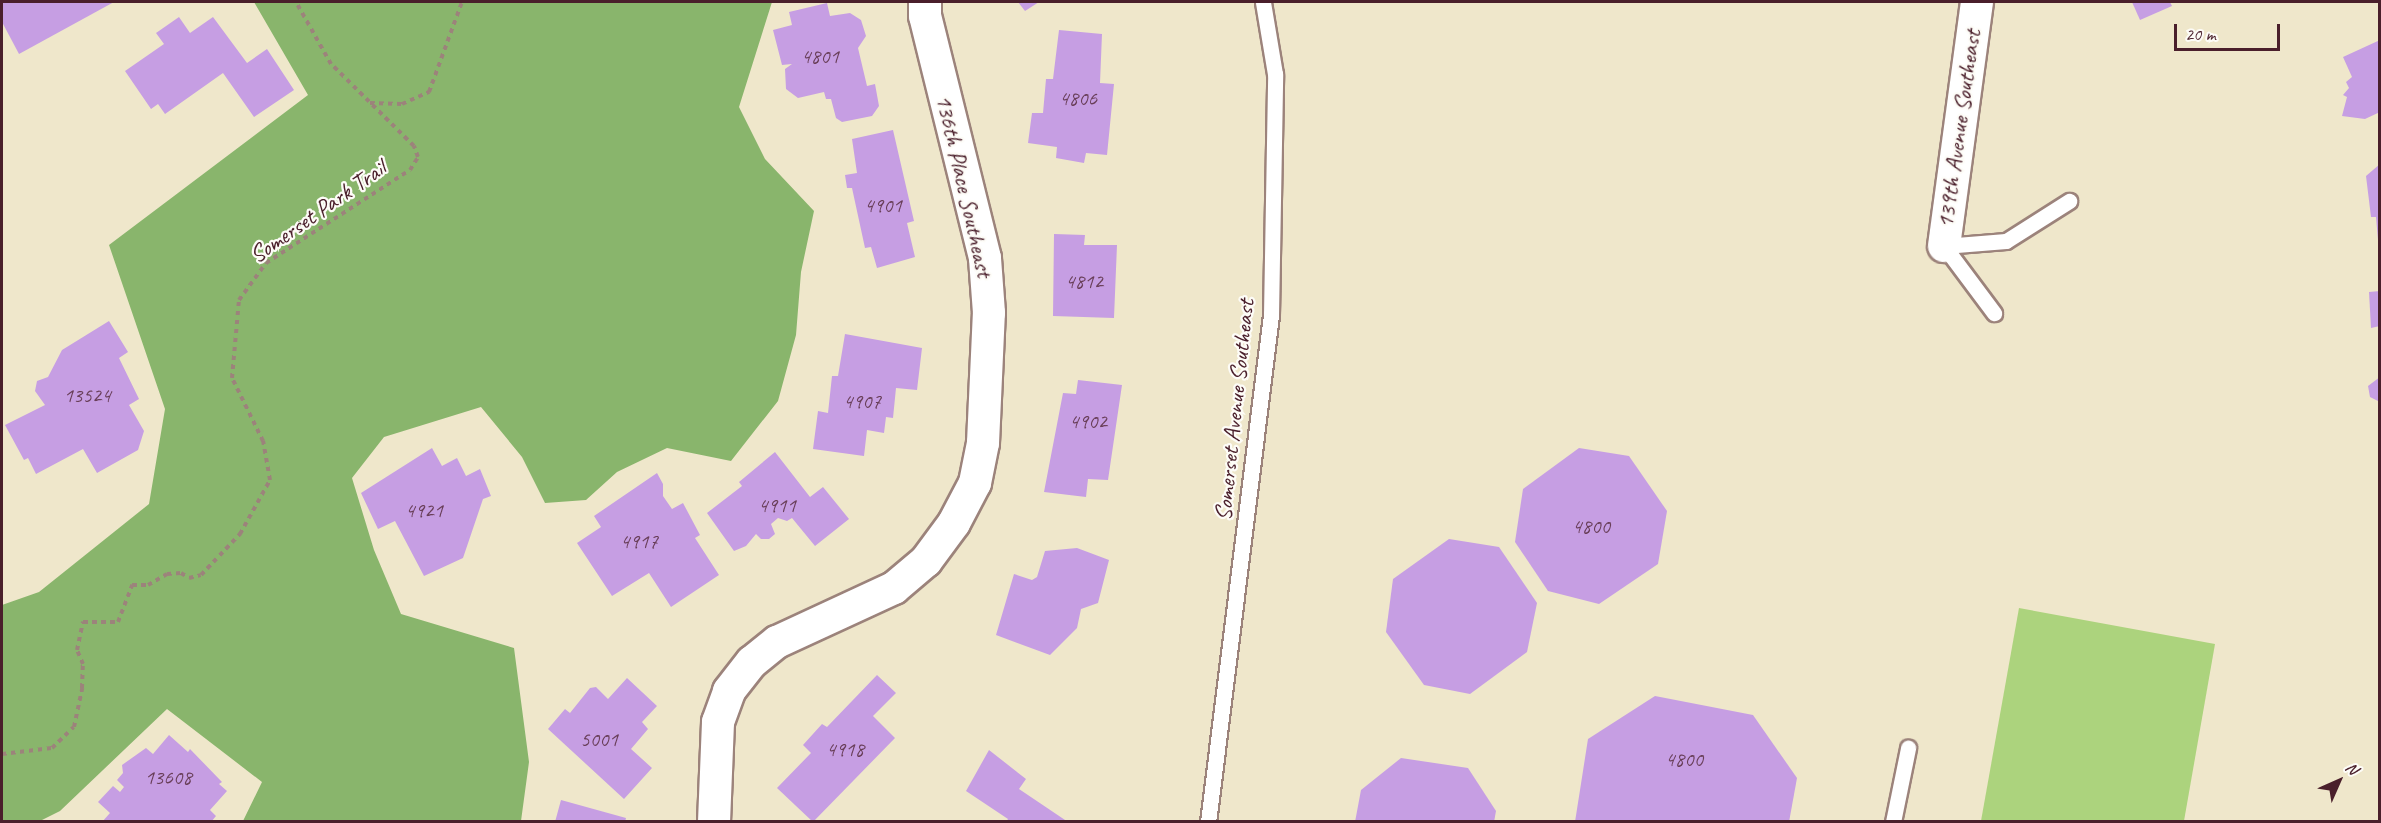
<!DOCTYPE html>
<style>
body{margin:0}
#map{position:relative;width:2381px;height:823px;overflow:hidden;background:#efe7cb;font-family:Caveat,sans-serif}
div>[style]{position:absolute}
.green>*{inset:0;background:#acd37d}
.forest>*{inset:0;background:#89b56c}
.building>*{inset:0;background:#c69ee3}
.path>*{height:4px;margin-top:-2px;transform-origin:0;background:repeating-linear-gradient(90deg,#9c837b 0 4.5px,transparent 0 9px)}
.roads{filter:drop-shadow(2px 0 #9c837b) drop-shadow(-2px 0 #9c837b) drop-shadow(0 2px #9c837b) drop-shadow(0 -2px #9c837b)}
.service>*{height:15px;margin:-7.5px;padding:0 7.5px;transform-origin:7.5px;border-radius:7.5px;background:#fff}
.minor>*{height:32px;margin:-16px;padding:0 16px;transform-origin:16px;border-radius:16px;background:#fff}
span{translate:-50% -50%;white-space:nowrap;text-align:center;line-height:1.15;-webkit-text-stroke:4.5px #fdfcf7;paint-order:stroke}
.number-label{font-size:21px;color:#693f59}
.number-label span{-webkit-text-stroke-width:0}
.street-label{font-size:24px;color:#4a1f2b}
.frame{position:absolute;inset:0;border:3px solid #4a1f2b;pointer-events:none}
.north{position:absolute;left:2309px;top:751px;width:60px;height:60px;-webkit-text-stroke:4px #fdfcf7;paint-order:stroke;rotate:45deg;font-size:16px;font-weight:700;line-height:24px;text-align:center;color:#4a1f2b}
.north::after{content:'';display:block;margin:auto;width:21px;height:27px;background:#4a1f2b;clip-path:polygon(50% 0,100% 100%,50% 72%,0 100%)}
.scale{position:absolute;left:2174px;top:24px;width:106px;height:27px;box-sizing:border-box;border:3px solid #4a1f2b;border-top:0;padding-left:8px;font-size:18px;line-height:21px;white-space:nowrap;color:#4a1f2b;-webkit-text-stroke:4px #fdfcf7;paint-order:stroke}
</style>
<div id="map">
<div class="green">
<div style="clip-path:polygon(2019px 608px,2215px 644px,2184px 821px,1981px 821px)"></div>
</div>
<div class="forest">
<div style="clip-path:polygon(254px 2px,772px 2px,739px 107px,765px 159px,814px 211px,801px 272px,796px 335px,778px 401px,731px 461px,667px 448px,617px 472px,586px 500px,545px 503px,522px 457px,481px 407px,384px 437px,352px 478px,374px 550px,401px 614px,514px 648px,529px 762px,521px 821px,243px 821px,262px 782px,167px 709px,60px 811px,40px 821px,2px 821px,2px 605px,39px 592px,149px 504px,165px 409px,109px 245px,308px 95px)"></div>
</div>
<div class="building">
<div style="clip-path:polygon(2px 2px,114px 2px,19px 54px,2px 22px)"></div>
<div style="clip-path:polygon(1018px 2px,1039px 2px,1025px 11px)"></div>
<div style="clip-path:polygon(2132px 2px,2170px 2px,2172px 6px,2140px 20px)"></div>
<div style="clip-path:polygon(827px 3px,830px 16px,850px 13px,861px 20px,866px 36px,858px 48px,867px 86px,875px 84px,879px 106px,872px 116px,842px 122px,836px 118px,831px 99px,826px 99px,824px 92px,798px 98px,786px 89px,785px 69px,792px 64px,782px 65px,773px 30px,792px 25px,789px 12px)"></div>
<div style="clip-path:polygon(179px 17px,190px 33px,213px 17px,247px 63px,267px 49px,294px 90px,254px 117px,223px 73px,165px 114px,158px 104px,151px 109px,125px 71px,164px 44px,156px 33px)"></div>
<div style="clip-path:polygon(1059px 30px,1102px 34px,1100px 83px,1114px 84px,1107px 155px,1086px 153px,1084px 163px,1056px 158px,1057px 147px,1028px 143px,1032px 113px,1043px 113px,1046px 79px,1053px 79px)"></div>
<div style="clip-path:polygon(2380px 40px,2380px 112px,2365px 119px,2342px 116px,2347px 97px,2343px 95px,2349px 88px,2346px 82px,2352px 77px,2343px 57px)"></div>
<div style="clip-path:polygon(893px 130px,914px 221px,907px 223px,915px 257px,877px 268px,871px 247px,865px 248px,852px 188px,847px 188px,845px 175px,857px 173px,852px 139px)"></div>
<div style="clip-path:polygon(2380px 164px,2380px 240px,2378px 240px,2376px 217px,2371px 217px,2366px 176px)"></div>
<div style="clip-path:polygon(1054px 234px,1085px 235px,1084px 245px,1117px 245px,1114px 318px,1053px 316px)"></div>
<div style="clip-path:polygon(2380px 291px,2380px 326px,2371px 328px,2369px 292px)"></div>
<div style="clip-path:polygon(109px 321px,128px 352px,119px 358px,139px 399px,129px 405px,144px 431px,138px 450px,97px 473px,83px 449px,36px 474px,28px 458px,24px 460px,5px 425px,45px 405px,35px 391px,37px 381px,48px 377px,62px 350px)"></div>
<div style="clip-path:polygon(845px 334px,922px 348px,917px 390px,896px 388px,893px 418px,886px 417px,884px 433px,867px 430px,864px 456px,813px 449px,818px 411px,828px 413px,832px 376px,838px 376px)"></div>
<div style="clip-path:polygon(2380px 377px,2380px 402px,2370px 397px,2368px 386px)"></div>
<div style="clip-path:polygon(1078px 380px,1122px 385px,1108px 480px,1088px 479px,1086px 497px,1044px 492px,1063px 393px,1076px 394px)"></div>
<div style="clip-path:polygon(432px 448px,442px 466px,457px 458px,466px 476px,480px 469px,491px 496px,483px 499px,463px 558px,424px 576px,395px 521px,378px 529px,361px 493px)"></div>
<div style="clip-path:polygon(1579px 448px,1629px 456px,1667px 511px,1658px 564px,1599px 604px,1548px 591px,1515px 542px,1523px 489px)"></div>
<div style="clip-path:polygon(775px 452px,810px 497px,823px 487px,849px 519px,815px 546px,792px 518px,787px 521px,778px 518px,771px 524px,775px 534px,769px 539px,761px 539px,756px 534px,746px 546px,734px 551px,707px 513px,742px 486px,739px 482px)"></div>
<div style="clip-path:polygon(657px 473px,663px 484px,663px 496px,672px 509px,683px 503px,700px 535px,695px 538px,719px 575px,671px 607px,649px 573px,612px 596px,577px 543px,601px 527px,594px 516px)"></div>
<div style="clip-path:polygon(1449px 539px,1499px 547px,1537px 603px,1527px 652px,1470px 694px,1424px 685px,1386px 632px,1393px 579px)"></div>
<div style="clip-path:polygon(1077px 548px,1109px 560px,1098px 603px,1081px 609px,1077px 628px,1050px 655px,996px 635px,1014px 574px,1032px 580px,1037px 577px,1045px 551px)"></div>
<div style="clip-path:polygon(877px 675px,896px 693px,873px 716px,895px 738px,813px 822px,777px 788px,811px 753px,803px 745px,822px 724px,827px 727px)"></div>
<div style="clip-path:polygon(627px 678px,657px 706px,642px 722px,648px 729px,631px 749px,652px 768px,624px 799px,548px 729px,565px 709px,570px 713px,590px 688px,596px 687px,608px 699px)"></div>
<div style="clip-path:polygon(1655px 696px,1753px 715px,1797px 778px,1789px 822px,1575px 822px,1588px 739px)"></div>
<div style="clip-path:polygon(169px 735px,188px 752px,190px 749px,222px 782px,219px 784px,227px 791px,210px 810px,216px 816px,211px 822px,102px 822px,110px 813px,98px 802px,113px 786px,120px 792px,124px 787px,117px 780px,123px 773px,122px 765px,146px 748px,153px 754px)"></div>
<div style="clip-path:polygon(989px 750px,1026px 779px,1019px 789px,1068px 822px,1006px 822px,1008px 819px,966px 791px)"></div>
<div style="clip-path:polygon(1401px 758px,1468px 768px,1496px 811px,1494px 822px,1355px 822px,1361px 790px)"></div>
<div style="clip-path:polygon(561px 800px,626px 818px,625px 822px,555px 822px)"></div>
</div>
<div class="path">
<div style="left:370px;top:103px;width:32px;rotate:2deg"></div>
<div style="left:402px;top:104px;width:30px;rotate:-24deg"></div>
<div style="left:429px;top:92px;width:96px;rotate:-69.9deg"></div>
<div style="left:2px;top:754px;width:50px;rotate:-6.8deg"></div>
<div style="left:52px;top:748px;width:30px;rotate:-44deg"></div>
<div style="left:74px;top:727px;width:40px;rotate:-78deg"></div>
<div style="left:82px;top:688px;width:24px;rotate:-88deg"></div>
<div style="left:83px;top:664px;width:15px;rotate:-113deg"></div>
<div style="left:77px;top:650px;width:29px;rotate:-78deg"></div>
<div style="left:83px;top:622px;width:35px"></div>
<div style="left:118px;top:622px;width:40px;rotate:-69deg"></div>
<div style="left:132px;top:585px;width:16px"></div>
<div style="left:148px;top:585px;width:22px;rotate:-30deg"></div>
<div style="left:167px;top:574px;width:14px;rotate:-4deg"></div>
<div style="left:181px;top:573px;width:9px;rotate:32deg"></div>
<div style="left:189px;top:578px;width:12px;rotate:-14deg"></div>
<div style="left:201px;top:575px;width:57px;rotate:-46.4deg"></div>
<div style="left:240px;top:534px;width:62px;rotate:-60.9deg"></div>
<div style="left:270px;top:480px;width:40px;rotate:-100deg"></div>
<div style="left:263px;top:441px;width:70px;rotate:-116.2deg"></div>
<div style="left:232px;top:378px;width:78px;rotate:-84.9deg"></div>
<div style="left:239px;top:300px;width:46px;rotate:-53.9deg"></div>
<div style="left:266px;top:263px;width:171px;rotate:-32.9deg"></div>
<div style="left:410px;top:170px;width:15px;rotate:-58deg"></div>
<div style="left:418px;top:157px;width:12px;rotate:-110deg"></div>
<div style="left:414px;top:146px;width:117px;rotate:-135.3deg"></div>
<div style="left:331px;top:64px;width:71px;rotate:-119.4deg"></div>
</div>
<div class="roads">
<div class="service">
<div style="left:1944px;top:246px;width:62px;rotate:-4.6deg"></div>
<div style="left:2006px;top:241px;width:75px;rotate:-32.4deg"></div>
<div style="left:1944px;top:246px;width:84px;rotate:53.3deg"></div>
<div style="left:1208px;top:822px;width:511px;rotate:-82.92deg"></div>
<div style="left:1271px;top:315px;width:241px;rotate:-89deg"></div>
<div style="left:1275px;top:74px;width:73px;rotate:-99.5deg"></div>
<div style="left:1893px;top:822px;width:76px;rotate:-78.5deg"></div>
</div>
<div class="minor">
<div style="left:1944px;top:246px;width:246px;rotate:-82.3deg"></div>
<div style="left:714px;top:822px;width:100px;rotate:-87.7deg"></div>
<div style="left:718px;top:722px;width:33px;rotate:-70deg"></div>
<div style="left:729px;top:691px;width:37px;rotate:-52deg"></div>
<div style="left:752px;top:662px;width:32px;rotate:-39deg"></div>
<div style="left:777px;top:642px;width:129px;rotate:-24.8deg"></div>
<div style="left:894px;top:588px;width:42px;rotate:-40.2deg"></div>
<div style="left:926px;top:561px;width:47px;rotate:-53.6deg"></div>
<div style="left:954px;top:523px;width:45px;rotate:-62.3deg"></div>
<div style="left:975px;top:483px;width:41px;rotate:-78.7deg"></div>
<div style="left:983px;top:443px;width:130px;rotate:-87.4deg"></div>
<div style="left:989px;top:313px;width:55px;rotate:-94.2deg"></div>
<div style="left:985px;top:258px;width:249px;rotate:-103.9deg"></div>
<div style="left:925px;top:16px;width:14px;rotate:-90deg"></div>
</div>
</div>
<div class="number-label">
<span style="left:820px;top:56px">4801</span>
<span style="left:1078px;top:98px">4806</span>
<span style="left:883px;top:205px">4901</span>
<span style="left:1084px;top:281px">4812</span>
<span style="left:87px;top:395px">13524</span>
<span style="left:862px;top:401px">4907</span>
<span style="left:1088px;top:421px">4902</span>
<span style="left:777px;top:505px">4911</span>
<span style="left:424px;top:510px">4921</span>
<span style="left:1591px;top:526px">4800</span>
<span style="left:639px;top:541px">4917</span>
<span style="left:599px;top:739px">5001</span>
<span style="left:845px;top:749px">4918</span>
<span style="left:1684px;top:759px">4800</span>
<span style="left:168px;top:777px">13608</span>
</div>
<div class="street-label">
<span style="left:1959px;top:129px;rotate:-82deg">139th Avenue Southeast</span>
<span style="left:964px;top:186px;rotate:77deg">136th Place Southeast</span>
<span style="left:318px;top:212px;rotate:-35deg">Somerset Park Trail</span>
<span style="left:1235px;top:410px;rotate:-84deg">Somerset Avenue Southeast</span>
</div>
<div class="frame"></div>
<div class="north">N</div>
<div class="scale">20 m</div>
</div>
